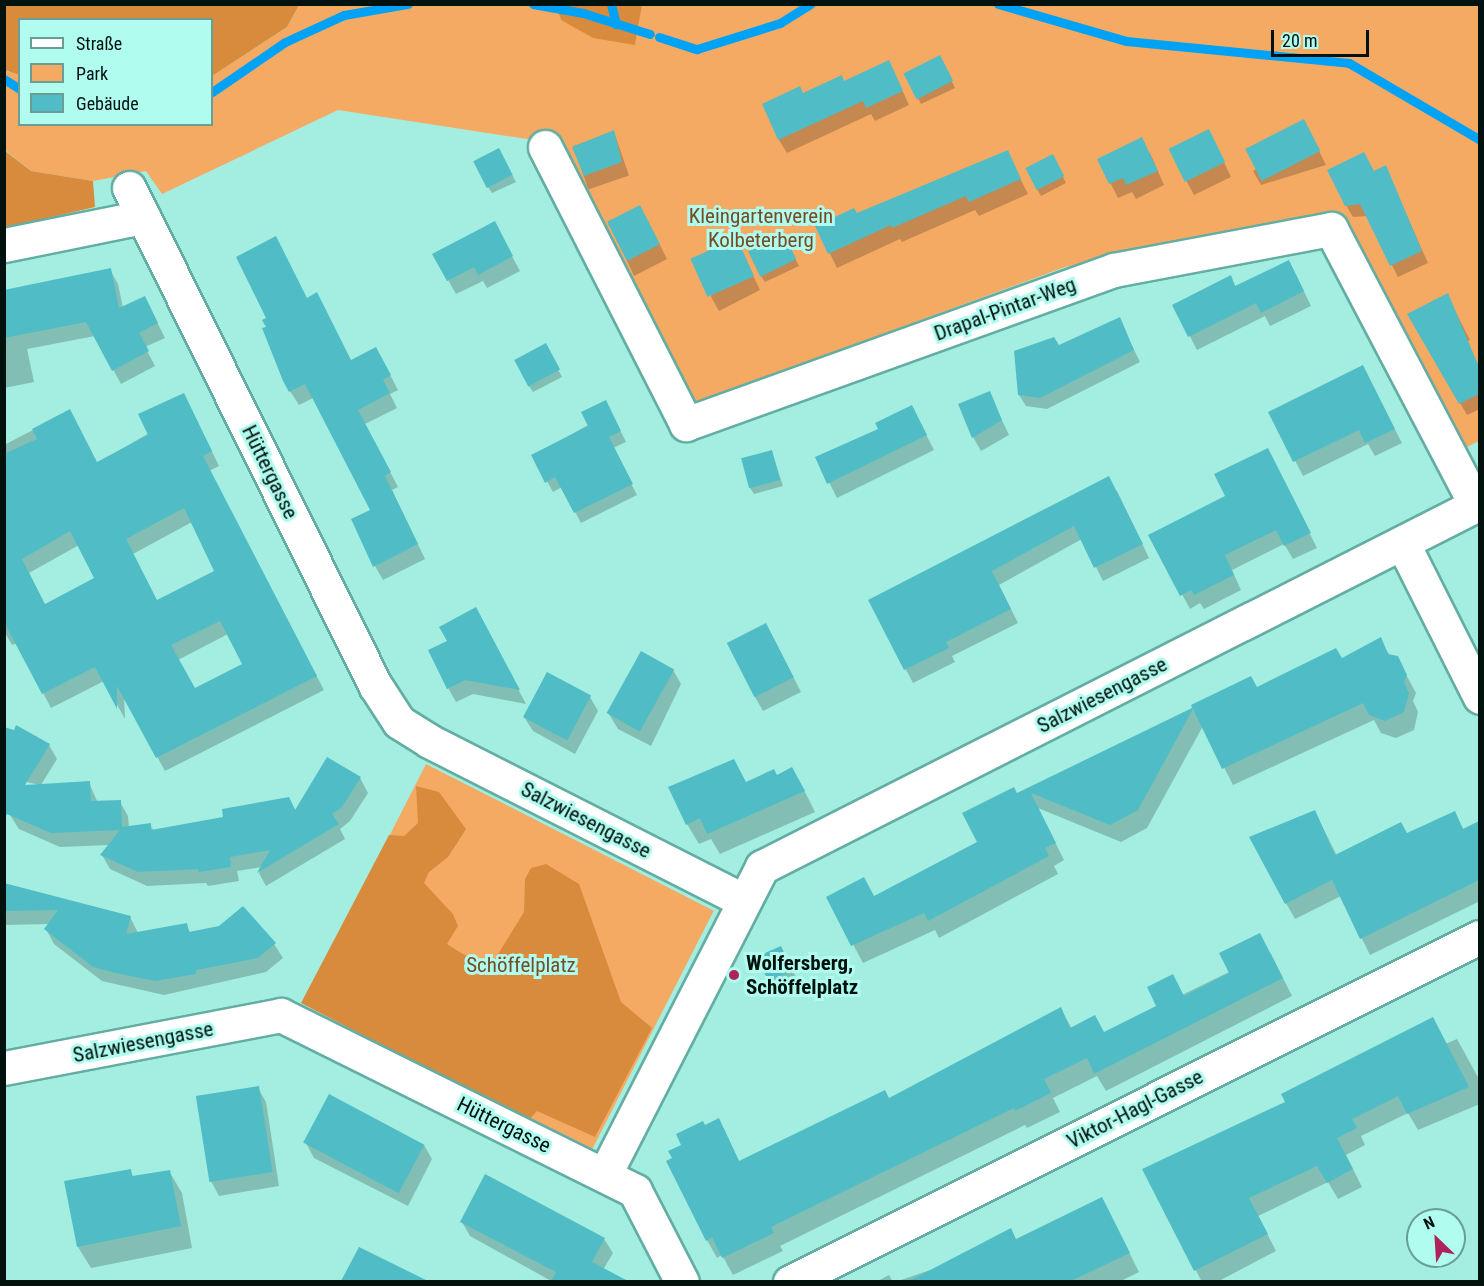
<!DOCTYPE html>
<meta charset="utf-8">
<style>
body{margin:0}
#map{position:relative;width:1484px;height:1286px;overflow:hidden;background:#a3eee1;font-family:"Roboto Condensed",sans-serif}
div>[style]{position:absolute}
.green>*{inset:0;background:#f5aa64;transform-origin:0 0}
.forest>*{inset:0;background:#d88b3c}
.shadow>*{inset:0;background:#0003;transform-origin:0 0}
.stream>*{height:9px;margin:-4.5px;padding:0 4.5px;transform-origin:4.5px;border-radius:4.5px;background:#00a2f6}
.building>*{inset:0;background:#50bdc6;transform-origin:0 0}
.roads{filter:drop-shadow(2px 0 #63ada2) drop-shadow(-2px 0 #63ada2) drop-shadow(0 2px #63ada2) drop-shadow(0 -2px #63ada2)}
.minor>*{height:33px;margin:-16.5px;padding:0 16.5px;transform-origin:16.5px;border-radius:16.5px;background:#fff}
.dots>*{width:16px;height:16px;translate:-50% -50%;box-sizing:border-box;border:3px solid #b0fcef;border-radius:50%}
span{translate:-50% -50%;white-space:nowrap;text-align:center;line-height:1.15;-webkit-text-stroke:6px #b0fcef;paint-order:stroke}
.park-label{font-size:21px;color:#754c24}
.street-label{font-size:21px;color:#00110e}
.poi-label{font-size:21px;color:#00110e;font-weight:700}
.left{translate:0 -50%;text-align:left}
.frame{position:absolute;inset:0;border:6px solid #00110e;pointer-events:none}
.legend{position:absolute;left:18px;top:18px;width:195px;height:108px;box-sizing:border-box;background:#b0fcef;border:2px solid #6a9e95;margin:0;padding:8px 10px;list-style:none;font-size:18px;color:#00110e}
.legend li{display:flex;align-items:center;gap:12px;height:30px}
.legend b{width:30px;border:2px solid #6a9e95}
.north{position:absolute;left:1406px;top:1208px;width:60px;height:60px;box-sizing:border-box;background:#b0fcef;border:2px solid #6a9e95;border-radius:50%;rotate:335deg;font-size:16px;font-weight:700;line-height:24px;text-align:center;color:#00110e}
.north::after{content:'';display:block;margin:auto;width:21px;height:27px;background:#af225a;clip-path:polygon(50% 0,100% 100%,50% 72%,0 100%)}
.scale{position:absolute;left:1271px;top:30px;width:98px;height:27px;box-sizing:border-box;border:3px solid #00110e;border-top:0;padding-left:8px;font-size:18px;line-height:21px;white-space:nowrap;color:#00110e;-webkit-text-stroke:4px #b0fcef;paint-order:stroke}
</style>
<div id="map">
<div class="green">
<div style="clip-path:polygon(642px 4px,1479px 5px,1479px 441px,1461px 450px,1342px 216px,1065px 267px,696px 403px,686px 398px,552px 133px,527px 139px,338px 110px,162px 194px,146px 171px,93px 181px,31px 171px,5px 150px,4px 70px,19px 75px,20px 124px,212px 124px,212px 76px,287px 27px,299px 5px,556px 5px,561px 20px,635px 44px)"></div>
<div style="left:426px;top:764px;width:323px;height:269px;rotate:27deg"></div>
</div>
<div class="forest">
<div style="clip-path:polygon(5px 4px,299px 4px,299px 5px,287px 27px,212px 76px,212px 20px,20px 20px,19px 75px,5px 70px)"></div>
<div style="clip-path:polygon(556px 5px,642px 5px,635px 45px,593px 38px,561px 20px)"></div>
<div style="clip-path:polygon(4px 150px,31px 171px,93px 181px,95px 207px,5px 228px)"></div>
<div style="clip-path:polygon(416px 786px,439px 792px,466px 829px,448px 857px,429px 872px,424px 883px,453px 914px,458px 926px,447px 944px,461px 953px,484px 964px,495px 959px,524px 912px,525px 879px,531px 868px,546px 864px,579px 884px,621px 1002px,652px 1028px,595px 1137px,537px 1111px,528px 1121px,301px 1003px,389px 835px,404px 836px,418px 823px)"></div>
</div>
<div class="shadow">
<div style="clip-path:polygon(943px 63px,955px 88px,921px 104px,905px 73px)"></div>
<div style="clip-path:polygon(896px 76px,909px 105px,875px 121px,871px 114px,787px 153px,779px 140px,803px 95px,844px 83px)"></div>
<div style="left:614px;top:132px;width:46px;height:43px;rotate:71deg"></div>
<div style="clip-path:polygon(1311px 135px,1326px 165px,1261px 185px,1253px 171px)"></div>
<div style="clip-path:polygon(1216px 146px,1231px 177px,1194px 195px,1186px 180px)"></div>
<div style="clip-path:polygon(1007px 152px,1028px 194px,979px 216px,975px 210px,902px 242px,900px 239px,837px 268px,817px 227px,856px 215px)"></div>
<div style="clip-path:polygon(1150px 153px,1164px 185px,1136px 199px,1132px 192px,1118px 198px,1099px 160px)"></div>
<div style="clip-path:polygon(502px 156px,516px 182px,492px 193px,488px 187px)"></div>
<div style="clip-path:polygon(1056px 163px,1066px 183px,1041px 196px,1037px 189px)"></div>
<div style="clip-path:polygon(1385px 167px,1428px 263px,1398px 277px,1367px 216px,1353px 217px,1346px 205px,1374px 173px)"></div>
<div style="clip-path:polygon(648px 221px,667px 259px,634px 276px,609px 222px)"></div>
<div style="clip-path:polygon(502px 238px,520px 271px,487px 288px,483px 281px,456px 294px,448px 280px)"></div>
<div style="clip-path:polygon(736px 240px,760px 290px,719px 311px,711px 297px)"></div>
<div style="clip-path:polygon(787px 243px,799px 266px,765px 282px,761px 276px)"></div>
<div style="clip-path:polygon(110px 270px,118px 284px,123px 308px,152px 312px,165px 338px,145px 347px,155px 366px,121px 384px,95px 336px,27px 349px,34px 382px,4px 388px,4px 293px)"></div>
<div style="clip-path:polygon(1296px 275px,1311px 306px,1270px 326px,1265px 316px,1197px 350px,1174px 305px,1230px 277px,1236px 287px)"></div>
<div style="clip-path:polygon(1447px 295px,1470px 340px,1466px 342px,1480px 369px,1480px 409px,1467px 415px,1409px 314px)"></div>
<div style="clip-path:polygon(307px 299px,351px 362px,384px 363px,398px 390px,390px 394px,397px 408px,365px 424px,398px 487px,392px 490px,425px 559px,383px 580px,375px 566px,373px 511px,313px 398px,299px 405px,290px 391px)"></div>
<div style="clip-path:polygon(1119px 319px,1140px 362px,1047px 409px,1026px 406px,1019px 395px,1058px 347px)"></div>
<div style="clip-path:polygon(545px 345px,562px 377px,533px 392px,529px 386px)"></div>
<div style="clip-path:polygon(1370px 381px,1402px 443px,1375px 456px,1368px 444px,1303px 476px,1270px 412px)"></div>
<div style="clip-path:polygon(989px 393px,1009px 435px,981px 451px,973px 437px)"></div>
<div style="clip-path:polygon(evenodd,191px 409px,219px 466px,209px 471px,324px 690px,165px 771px,124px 696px,125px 719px,104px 681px,51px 708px,17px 643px,12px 645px,4px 631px,4px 445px,70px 411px,97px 463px,191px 409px,192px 522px,216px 572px,157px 602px,133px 554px,192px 522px,191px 409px,79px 545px,96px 579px,45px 606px,29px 573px,79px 545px,191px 409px,228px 634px,244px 664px,194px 690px,178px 660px,228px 634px)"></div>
<div style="clip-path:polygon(611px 412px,626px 442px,613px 448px,637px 495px,581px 523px,562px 487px,553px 492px,533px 456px)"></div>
<div style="clip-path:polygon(919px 421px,934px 450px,837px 498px,817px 458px)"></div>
<div style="clip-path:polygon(772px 452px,783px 486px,754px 494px,750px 488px)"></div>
<div style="clip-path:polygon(1275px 464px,1317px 548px,1293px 559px,1284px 544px,1232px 570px,1241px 590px,1204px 609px,1200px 603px,1190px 609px,1150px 535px,1227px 496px)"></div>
<div style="clip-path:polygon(1117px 491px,1149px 558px,1103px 581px,1082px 539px,999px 585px,1018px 623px,952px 656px,955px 662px,913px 683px,870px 601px)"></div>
<div style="clip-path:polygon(484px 624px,526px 704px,473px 694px,456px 702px,448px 688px)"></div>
<div style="clip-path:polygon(774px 639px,801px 692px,763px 711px,755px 697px)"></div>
<div style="clip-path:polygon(1380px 639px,1390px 656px,1397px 658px,1416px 693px,1413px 701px,1418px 712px,1414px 730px,1396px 738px,1381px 733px,1374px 720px,1233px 785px,1203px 726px,1147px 828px,1121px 842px,1038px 808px,1064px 860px,1054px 866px,1058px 874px,939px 938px,935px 930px,863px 963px,828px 898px,874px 898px,979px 843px,1016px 795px,1194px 709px,1341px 660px)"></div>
<div style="clip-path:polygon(673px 670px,681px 684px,651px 746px,618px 729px,609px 714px)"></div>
<div style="clip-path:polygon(590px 697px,598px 711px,575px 754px,533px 731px,524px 717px)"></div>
<div style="clip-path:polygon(49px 745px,57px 759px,41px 785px,89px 783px,98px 803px,120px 802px,128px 816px,129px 828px,150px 825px,154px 831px,225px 819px,289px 798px,296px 811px,360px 778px,368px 793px,350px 821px,340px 829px,345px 839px,266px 886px,259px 873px,262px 867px,237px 871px,239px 881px,208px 886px,206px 883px,147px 886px,110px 869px,102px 855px,110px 845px,60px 847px,19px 829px,10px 815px,39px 785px,4px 776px)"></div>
<div style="clip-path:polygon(777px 777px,804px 790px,815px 812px,720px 854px,711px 839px,699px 844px,687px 824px,747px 784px)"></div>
<div style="clip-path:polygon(1315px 812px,1337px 856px,1407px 835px,1454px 813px,1464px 830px,1480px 823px,1480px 901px,1370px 955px,1341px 896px,1295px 919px,1286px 903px)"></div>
<div style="clip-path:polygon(4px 884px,130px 917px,138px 933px,186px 925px,191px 934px,274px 944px,283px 958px,266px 972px,164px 995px,102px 981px,54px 944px,46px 929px,49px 924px,4px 925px)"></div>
<div style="clip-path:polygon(1270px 952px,1292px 996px,1106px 1091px,1097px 1076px,1053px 1098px,1060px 1112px,1027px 1128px,1025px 1125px,780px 1246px,783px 1251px,733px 1275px,722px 1255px,717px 1258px,707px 1240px,674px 1159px,705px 1127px,728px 1138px,740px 1163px,889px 1100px,1061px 1009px,1072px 1029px,1104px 1033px)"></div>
<div style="clip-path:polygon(788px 962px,800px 985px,777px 994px,769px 980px)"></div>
<div style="clip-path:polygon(1457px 1039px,1480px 1081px,1480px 1104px,1418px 1130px,1408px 1113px,1361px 1136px,1365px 1145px,1346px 1155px,1362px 1187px,1338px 1199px,1328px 1182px,1258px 1216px,1276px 1251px,1217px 1282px,1202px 1282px,1144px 1170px)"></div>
<div style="clip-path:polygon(258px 1088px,266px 1102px,279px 1186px,219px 1196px,211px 1181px)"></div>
<div style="clip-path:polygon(306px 1143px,424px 1145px,432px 1159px,408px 1206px,314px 1158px)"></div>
<div style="clip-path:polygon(130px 1170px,134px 1178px,169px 1171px,182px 1193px,192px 1248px,91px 1268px,78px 1247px)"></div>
<div style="clip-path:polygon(1102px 1198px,1139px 1272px,1119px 1282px,895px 1282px,1016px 1241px)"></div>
<div style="clip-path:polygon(462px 1222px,604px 1239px,613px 1253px,603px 1270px,618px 1282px,553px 1282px,470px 1236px)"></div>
<div style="clip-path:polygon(360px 1249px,423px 1282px,343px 1282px)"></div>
<div style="clip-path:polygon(889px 1275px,893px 1282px,876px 1282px)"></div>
</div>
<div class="stream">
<div style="left:533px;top:4px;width:51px;rotate:10.2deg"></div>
<div style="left:583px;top:13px;width:70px;rotate:17.4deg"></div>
<div style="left:611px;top:4px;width:21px;rotate:76deg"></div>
<div style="left:998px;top:4px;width:133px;rotate:16.1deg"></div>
<div style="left:1126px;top:41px;width:224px;rotate:5.6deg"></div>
<div style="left:1349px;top:63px;width:152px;rotate:30.4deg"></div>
<div style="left:659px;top:37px;width:40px;rotate:18deg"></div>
<div style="left:697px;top:49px;width:87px;rotate:-17.4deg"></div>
<div style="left:780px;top:23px;width:36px;rotate:-32deg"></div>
<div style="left:4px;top:79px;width:19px;rotate:32deg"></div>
<div style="left:212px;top:92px;width:88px;rotate:-34.4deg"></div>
<div style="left:285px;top:42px;width:65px;rotate:-24.6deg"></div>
<div style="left:344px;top:15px;width:65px;rotate:-9.8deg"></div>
</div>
<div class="building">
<div style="left:940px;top:55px;width:29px;height:41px;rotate:63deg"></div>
<div style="clip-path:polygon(889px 60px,903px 91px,866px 108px,863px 101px,778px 140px,762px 104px,800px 86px,803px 93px,842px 75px,844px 81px)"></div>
<div style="left:1304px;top:119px;width:36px;height:66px;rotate:63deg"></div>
<div style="left:1209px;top:129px;width:37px;height:45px;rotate:64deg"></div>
<div style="clip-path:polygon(614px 130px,622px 162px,584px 176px,572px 147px)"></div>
<div style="clip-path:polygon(1142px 137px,1158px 171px,1126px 185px,1123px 178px,1109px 184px,1097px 159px)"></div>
<div style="left:499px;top:148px;width:30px;height:29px;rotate:63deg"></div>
<div style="clip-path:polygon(1008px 150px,1021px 179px,969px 202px,966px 196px,892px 228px,891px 225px,828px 254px,815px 226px,854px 208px,857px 213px)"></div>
<div style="clip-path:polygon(1364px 152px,1374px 171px,1386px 165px,1422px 251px,1390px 266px,1360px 204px,1345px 206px,1327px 170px)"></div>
<div style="left:1053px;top:154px;width:25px;height:31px;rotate:63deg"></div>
<div style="left:640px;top:205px;width:44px;height:37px;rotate:63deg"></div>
<div style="clip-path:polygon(495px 221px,513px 256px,478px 275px,474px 267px,447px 281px,432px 254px)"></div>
<div style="left:784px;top:234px;width:28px;height:40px;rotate:64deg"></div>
<div style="clip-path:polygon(276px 236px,307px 298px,317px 292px,351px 360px,376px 347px,391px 375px,383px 380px,390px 393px,358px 410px,391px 472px,385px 476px,418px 544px,373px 567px,351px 519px,370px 510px,305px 384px,289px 392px,283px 381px,262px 328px,266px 327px,262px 320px,266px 318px,236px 257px)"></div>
<div style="left:737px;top:238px;width:42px;height:51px;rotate:66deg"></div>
<div style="clip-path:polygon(1289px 260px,1304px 291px,1261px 313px,1256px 303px,1188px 337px,1172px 305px,1231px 275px,1235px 286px)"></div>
<div style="clip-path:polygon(111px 268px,119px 308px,145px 296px,158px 323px,139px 333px,149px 351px,112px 371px,86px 322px,4px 338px,4px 290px)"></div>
<div style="clip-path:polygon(1448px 293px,1479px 367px,1479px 394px,1459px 404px,1407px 314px)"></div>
<div style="clip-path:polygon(1120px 317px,1134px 350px,1040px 398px,1018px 395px,1014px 351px,1054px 337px,1059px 345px)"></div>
<div style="left:546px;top:343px;width:30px;height:36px;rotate:62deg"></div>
<div style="clip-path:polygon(1363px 365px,1395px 429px,1365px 443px,1359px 430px,1293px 462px,1268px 412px)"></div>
<div style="clip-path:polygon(990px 391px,1002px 420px,972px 438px,958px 404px)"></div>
<div style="clip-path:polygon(evenodd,184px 393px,212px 451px,203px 456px,317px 676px,156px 758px,117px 686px,117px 709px,95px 667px,42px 694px,4px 622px,4px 454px,37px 439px,32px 429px,70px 409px,97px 462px,148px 435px,138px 414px,184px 393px,184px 508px,214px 571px,157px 600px,126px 539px,184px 508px,184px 393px,70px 531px,94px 578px,45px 604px,22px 559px,70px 531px,184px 393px,220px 621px,242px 664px,195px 688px,171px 645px,220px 621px)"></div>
<div style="clip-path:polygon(606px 400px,621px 431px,609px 437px,633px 484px,574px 513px,555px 477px,545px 483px,531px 455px,588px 426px,581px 412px)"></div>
<div style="clip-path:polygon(912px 405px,927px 435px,827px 484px,815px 457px,878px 429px,875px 423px)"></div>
<div style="clip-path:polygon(1268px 448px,1311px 533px,1284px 546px,1276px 530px,1225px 555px,1234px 575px,1194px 595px,1191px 590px,1180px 596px,1148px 535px,1225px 496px,1214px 474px)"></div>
<div style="left:772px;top:450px;width:31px;height:32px;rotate:75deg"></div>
<div style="clip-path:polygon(1109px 476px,1143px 544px,1094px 568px,1074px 526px,992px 571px,1011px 609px,946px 642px,949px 648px,904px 670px,868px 600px)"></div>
<div style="clip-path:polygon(476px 607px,520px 690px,465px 680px,447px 689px,428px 650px,447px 641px,439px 627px)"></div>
<div style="left:766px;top:623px;width:61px;height:44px;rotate:63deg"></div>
<div style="clip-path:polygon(1381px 637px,1388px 654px,1398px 656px,1407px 675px,1404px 682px,1409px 693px,1404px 712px,1385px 721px,1369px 715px,1363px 703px,1222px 769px,1193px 709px,1138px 810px,1110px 825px,1031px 793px,1056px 843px,1045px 848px,1049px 856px,928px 921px,924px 913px,851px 946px,826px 897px,864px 877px,874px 896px,977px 842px,962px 813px,1014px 787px,1017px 793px,1192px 708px,1191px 705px,1251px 676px,1257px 687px,1336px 648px,1342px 658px)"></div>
<div style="left:641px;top:651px;width:38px;height:71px;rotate:29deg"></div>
<div style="left:547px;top:672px;width:50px;height:51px;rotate:28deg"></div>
<div style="clip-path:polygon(16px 725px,50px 744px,25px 785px,90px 781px,91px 801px,121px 800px,122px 827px,151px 823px,151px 830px,223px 817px,222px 809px,289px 797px,295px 810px,327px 757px,361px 777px,342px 807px,332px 814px,339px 824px,257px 873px,270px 850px,230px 857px,231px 867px,199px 872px,198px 869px,138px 872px,100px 855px,120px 830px,51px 833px,7px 814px,4px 819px,4px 727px,14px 730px)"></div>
<div style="clip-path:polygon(734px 759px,746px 782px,774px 769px,777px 775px,792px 767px,805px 791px,707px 834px,700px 818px,686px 825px,668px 787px)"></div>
<div style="clip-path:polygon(1315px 810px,1335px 855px,1401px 822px,1407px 833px,1455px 811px,1463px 829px,1479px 821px,1479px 880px,1360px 939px,1332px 880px,1285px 904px,1249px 837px)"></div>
<div style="clip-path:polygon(4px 883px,131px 916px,126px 934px,187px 923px,189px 932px,219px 926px,243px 906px,276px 943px,258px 958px,196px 970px,196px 974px,155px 981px,116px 973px,93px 967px,44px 929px,58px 910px,4px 911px)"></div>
<div style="clip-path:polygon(1260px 933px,1283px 978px,1094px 1074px,1087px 1058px,1044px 1079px,1051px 1093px,1015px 1111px,1014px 1108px,771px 1227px,774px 1233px,722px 1258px,712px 1237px,706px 1241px,666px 1161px,672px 1158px,668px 1151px,681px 1145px,676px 1134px,703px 1121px,705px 1125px,719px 1118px,739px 1161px,885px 1090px,889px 1098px,1061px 1007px,1070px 1028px,1095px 1015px,1104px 1032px,1156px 1006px,1147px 987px,1173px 974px,1184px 996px,1229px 973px,1219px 953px)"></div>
<div style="clip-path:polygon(781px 946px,793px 971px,768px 980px,756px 957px)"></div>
<div style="clip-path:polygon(1433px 1017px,1469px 1087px,1407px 1114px,1398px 1096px,1352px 1119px,1357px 1128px,1337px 1138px,1353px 1169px,1327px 1183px,1317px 1166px,1249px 1198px,1268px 1234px,1194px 1271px,1142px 1169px,1285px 1102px,1281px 1094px)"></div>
<div style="left:259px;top:1086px;width:87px;height:64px;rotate:81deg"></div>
<div style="left:329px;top:1094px;width:108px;height:55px;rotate:28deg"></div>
<div style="clip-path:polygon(131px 1169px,132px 1176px,170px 1170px,181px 1226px,77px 1247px,64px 1181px)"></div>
<div style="clip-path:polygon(485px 1174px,605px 1238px,592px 1262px,628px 1281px,551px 1281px,556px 1272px,460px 1222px)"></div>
<div style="clip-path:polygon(1102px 1197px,1130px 1253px,1071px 1281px,909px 1281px,1011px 1228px,1016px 1239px)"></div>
<div style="clip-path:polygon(359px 1247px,428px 1281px,341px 1281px)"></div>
</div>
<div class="roads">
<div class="minor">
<div style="left:545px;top:147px;width:311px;rotate:63deg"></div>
<div style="left:686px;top:424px;width:455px;rotate:-19.8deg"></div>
<div style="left:1114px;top:270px;width:221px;rotate:-10.7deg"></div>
<div style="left:1331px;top:229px;width:312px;rotate:62.3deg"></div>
<div style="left:1476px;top:505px;width:801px;rotate:153.11deg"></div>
<div style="left:762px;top:867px;width:345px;rotate:117.1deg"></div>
<div style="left:129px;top:188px;width:555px;rotate:63.67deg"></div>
<div style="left:375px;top:685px;width:44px;rotate:57deg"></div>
<div style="left:399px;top:722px;width:36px;rotate:32deg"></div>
<div style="left:429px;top:741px;width:351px;rotate:26.9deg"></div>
<div style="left:4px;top:245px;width:142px;rotate:-11.4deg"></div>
<div style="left:1403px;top:544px;width:171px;rotate:63.3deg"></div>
<div style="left:4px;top:1068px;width:282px;rotate:-10.8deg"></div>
<div style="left:281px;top:1015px;width:395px;rotate:26.4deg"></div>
<div style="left:635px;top:1191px;width:102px;rotate:62.7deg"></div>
<div style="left:790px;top:1282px;width:771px;rotate:-26.57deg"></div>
</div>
</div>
<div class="dots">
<div style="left:734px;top:975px;background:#af225a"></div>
</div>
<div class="park-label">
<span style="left:761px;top:228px">Kleingartenverein<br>Kolbeterberg</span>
<span style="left:521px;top:965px">Schöffelplatz</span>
</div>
<div class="street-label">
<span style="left:1005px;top:309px;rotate:-20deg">Drapal-Pintar-Weg</span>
<span style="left:270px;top:472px;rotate:64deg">Hüttergasse</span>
<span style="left:1102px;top:695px;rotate:-27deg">Salzwiesengasse</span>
<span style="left:586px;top:820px;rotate:27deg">Salzwiesengasse</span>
<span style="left:143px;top:1042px;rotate:-11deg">Salzwiesengasse</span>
<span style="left:1135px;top:1109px;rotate:-27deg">Viktor-Hagl-Gasse</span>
<span style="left:504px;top:1125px;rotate:26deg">Hüttergasse</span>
</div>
<div class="poi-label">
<span class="left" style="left:746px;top:975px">Wolfersberg,<br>Schöffelplatz</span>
</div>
<div class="frame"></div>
<ul class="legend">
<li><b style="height:8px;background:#fff"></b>Straße</li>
<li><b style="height:16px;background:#f5aa64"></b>Park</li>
<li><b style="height:16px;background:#50bdc6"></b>Gebäude</li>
</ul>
<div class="north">N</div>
<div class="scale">20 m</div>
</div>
